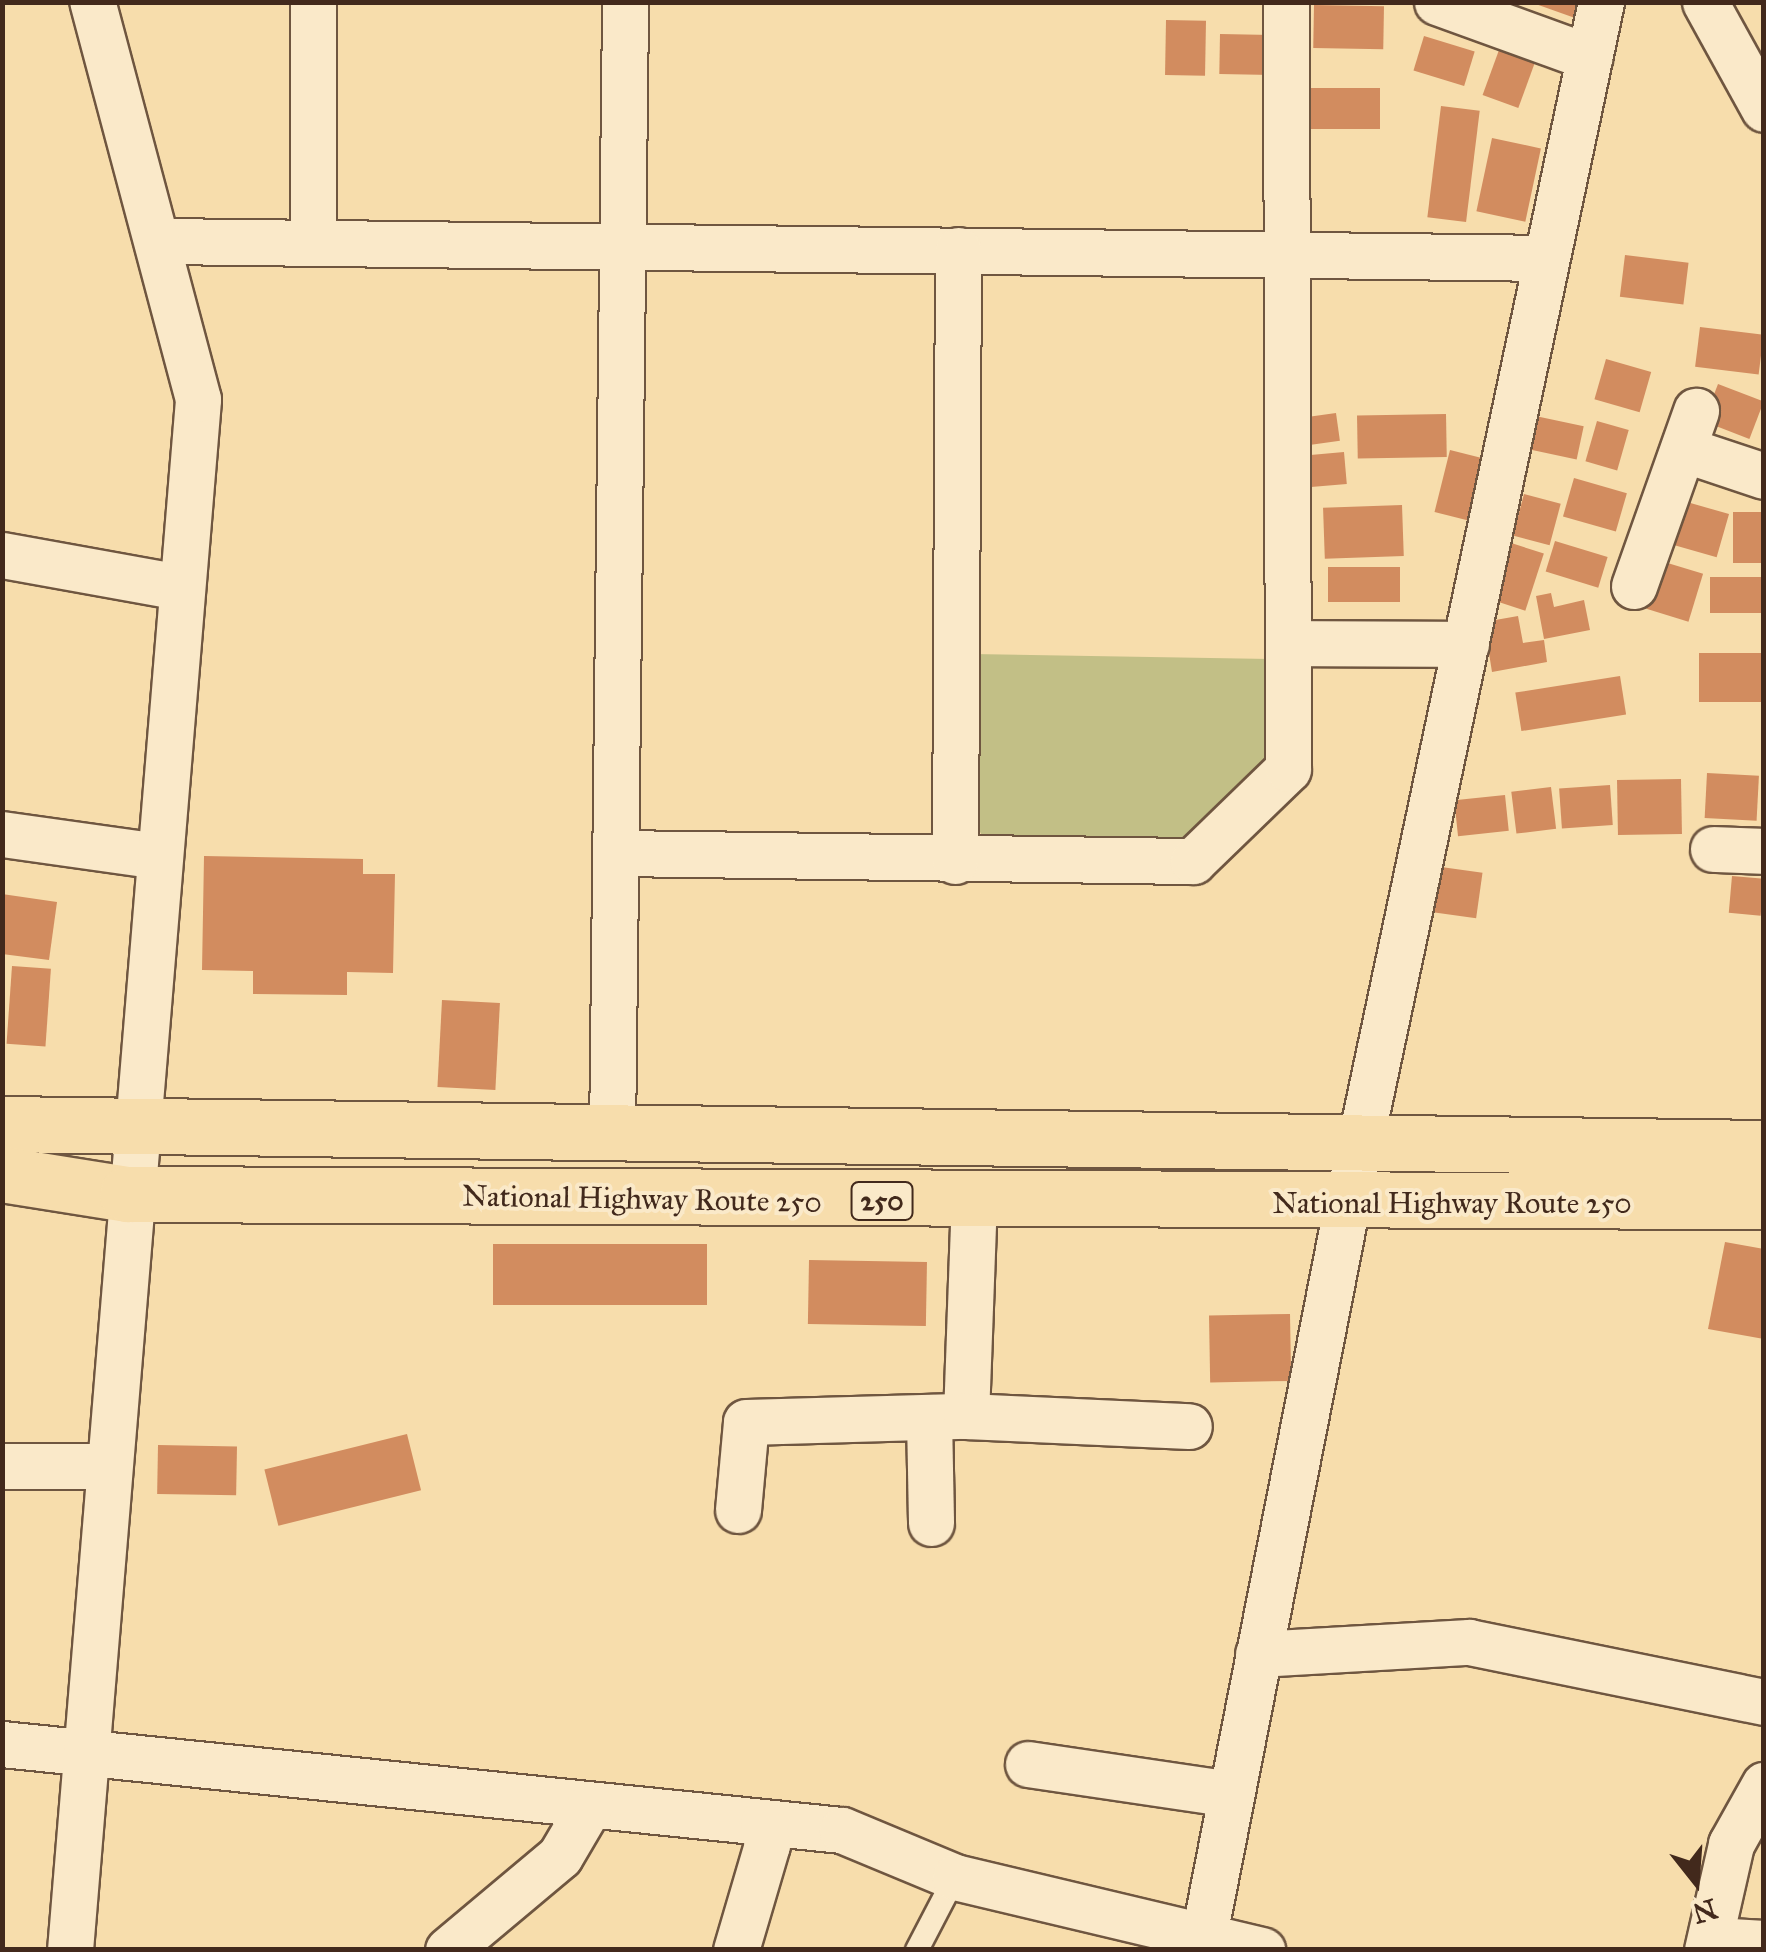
<!DOCTYPE html>
<style>
body{margin:0}
#map{position:relative;width:1766px;height:1952px;overflow:hidden;background:#f7ddac;font-family:"IM FELL Great Primer",serif}
div>[style]{position:absolute}
.green>*{inset:0;background:#c2bf86}
.building>*{inset:0;background:#d28c5f;transform-origin:0 0}
.roads{filter:drop-shadow(2px 0 #6f5640) drop-shadow(-2px 0 #6f5640) drop-shadow(0 2px #6f5640) drop-shadow(0 -2px #6f5640)}
.lane>*{height:22px;margin:-11px;padding:0 11px;transform-origin:11px;border-radius:11px;background:#fae9c9}
.street>*{height:45px;margin:-22.5px;padding:0 22.5px;transform-origin:22.5px;border-radius:22.5px;background:#fae9c9}
.highway>*{height:55px;margin:-27.5px;padding:0 27.5px;transform-origin:27.5px;border-radius:27.5px;background:#f7ddac}
span{translate:-50% -50%;white-space:nowrap;text-align:center;line-height:1.15;-webkit-text-stroke:8px #fae9c9;paint-order:stroke}
.shield-label span{padding:2px 8px;background:#fae9c9;border:2px solid;border-radius:8px;-webkit-text-stroke-width:0}
.shield-label{font-size:28px;color:#42291c;font-weight:700}
.street-label{font-size:30px;color:#42291c}
.frame{position:absolute;inset:0;border:5px solid #42291c;pointer-events:none}
.north{position:absolute;left:1646px;top:1832px;width:100px;height:100px;-webkit-text-stroke:8px #fae9c9;paint-order:stroke;rotate:163deg;font-size:28px;font-weight:700;line-height:40px;text-align:center;color:#42291c}
.north::after{content:'';display:block;margin:auto;width:35px;height:45px;background:#42291c;clip-path:polygon(50% 0,100% 100%,50% 72%,0 100%)}
</style>
<div id="map">
<div class="green">
<div style="clip-path:polygon(972px 654px,1270px 659px,1267px 768px,1181px 844px,985px 841px,974px 821px)"></div>
</div>
<div class="building">
<div style="clip-path:polygon(1530px 2px,1579px 2px,1575px 18px)"></div>
<div style="left:1314px;top:5px;width:70px;height:43px;rotate:1deg"></div>
<div style="left:1166px;top:20px;width:40px;height:55px;rotate:1deg"></div>
<div style="left:1220px;top:34px;width:54px;height:40px;rotate:1deg"></div>
<div style="left:1424px;top:36px;width:53px;height:36px;rotate:17deg"></div>
<div style="left:1499px;top:50px;width:38px;height:48px;rotate:20deg"></div>
<div style="left:1380px;top:88px;width:41px;height:70px;rotate:90deg"></div>
<div style="left:1441px;top:106px;width:39px;height:112px;rotate:7deg"></div>
<div style="left:1492px;top:138px;width:50px;height:75px;rotate:12deg"></div>
<div style="left:1625px;top:255px;width:64px;height:42px;rotate:7deg"></div>
<div style="left:1700px;top:327px;width:64px;height:40px;rotate:7deg"></div>
<div style="left:1606px;top:359px;width:47px;height:42px;rotate:16deg"></div>
<div style="left:1718px;top:384px;width:49px;height:40px;rotate:21deg"></div>
<div style="left:1336px;top:413px;width:28px;height:38px;rotate:82deg"></div>
<div style="left:1446px;top:414px;width:43px;height:89px;rotate:89deg"></div>
<div style="left:1526px;top:414px;width:59px;height:34px;rotate:12deg"></div>
<div style="left:1597px;top:421px;width:33px;height:42px;rotate:16deg"></div>
<div style="left:1450px;top:450px;width:42px;height:64px;rotate:14deg"></div>
<div style="left:1344px;top:452px;width:32px;height:42px;rotate:85deg"></div>
<div style="left:1574px;top:478px;width:55px;height:40px;rotate:16deg"></div>
<div style="left:1524px;top:494px;width:38px;height:43px;rotate:15deg"></div>
<div style="left:1680px;top:500px;width:51px;height:45px;rotate:16deg"></div>
<div style="left:1402px;top:505px;width:51px;height:79px;rotate:88deg"></div>
<div style="left:1764px;top:512px;width:51px;height:31px;rotate:90deg"></div>
<div style="left:1502px;top:540px;width:44px;height:60px;rotate:18deg"></div>
<div style="left:1555px;top:541px;width:55px;height:32px;rotate:17deg"></div>
<div style="left:1661px;top:561px;width:44px;height:50px;rotate:17deg"></div>
<div style="left:1328px;top:567px;width:72px;height:35px"></div>
<div style="left:1764px;top:577px;width:36px;height:54px;rotate:90deg"></div>
<div style="clip-path:polygon(1551px 593px,1554px 607px,1584px 600px,1590px 630px,1544px 639px,1536px 596px)"></div>
<div style="clip-path:polygon(1518px 616px,1523px 643px,1544px 640px,1547px 662px,1492px 672px,1484px 622px)"></div>
<div style="left:1764px;top:653px;width:49px;height:65px;rotate:90deg"></div>
<div style="left:1620px;top:676px;width:39px;height:106px;rotate:81deg"></div>
<div style="left:1707px;top:773px;width:52px;height:45px;rotate:3deg"></div>
<div style="left:1681px;top:779px;width:55px;height:64px;rotate:89deg"></div>
<div style="left:1610px;top:785px;width:40px;height:51px;rotate:86deg"></div>
<div style="left:1551px;top:787px;width:42px;height:40px;rotate:83deg"></div>
<div style="left:1505px;top:795px;width:36px;height:51px;rotate:84deg"></div>
<div style="clip-path:polygon(204px 856px,363px 859px,363px 874px,395px 874px,393px 973px,347px 972px,347px 995px,253px 994px,253px 971px,202px 970px)"></div>
<div style="left:1434px;top:866px;width:49px;height:46px;rotate:8deg"></div>
<div style="left:1732px;top:876px;width:32px;height:37px;rotate:5deg"></div>
<div style="clip-path:polygon(2px 894px,57px 902px,49px 960px,2px 954px)"></div>
<div style="left:12px;top:966px;width:39px;height:78px;rotate:4deg"></div>
<div style="left:442px;top:1000px;width:58px;height:87px;rotate:3deg"></div>
<div style="clip-path:polygon(1725px 1242px,1764px 1249px,1764px 1339px,1708px 1329px)"></div>
<div style="left:493px;top:1244px;width:214px;height:61px"></div>
<div style="left:809px;top:1260px;width:118px;height:64px;rotate:1deg"></div>
<div style="left:1290px;top:1314px;width:67px;height:81px;rotate:89deg"></div>
<div style="left:407px;top:1434px;width:58px;height:147px;rotate:76deg"></div>
<div style="left:158px;top:1445px;width:79px;height:49px;rotate:1deg"></div>
</div>
<div class="roads">
<div class="lane">
<div style="left:917px;top:1950px;width:82px;rotate:-62.5deg"></div>
</div>
<div class="street">
<div style="left:313px;top:2px;width:241px;rotate:90deg"></div>
<div style="left:1437px;top:2px;width:162px;rotate:19.9deg"></div>
<div style="left:1705px;top:2px;width:122px;rotate:61.1deg"></div>
<div style="left:161px;top:241px;width:1382px;rotate:0.7deg"></div>
<div style="left:1683px;top:449px;width:85px;rotate:18.4deg"></div>
<div style="left:2px;top:555px;width:180px;rotate:10.2deg"></div>
<div style="left:1634px;top:586px;width:186px;rotate:-70.5deg"></div>
<div style="left:1289px;top:643px;width:177px;rotate:0.3deg"></div>
<div style="left:2px;top:834px;width:159px;rotate:8deg"></div>
<div style="left:1713px;top:849px;width:51px;rotate:2.2deg"></div>
<div style="left:617px;top:853px;width:576px;rotate:0.8deg"></div>
<div style="left:1193px;top:861px;width:132px;rotate:-44.1deg"></div>
<div style="left:1288px;top:769px;width:767px;rotate:-90.15deg"></div>
<div style="left:955px;top:861px;width:611px;rotate:-89.72deg"></div>
<div style="left:612px;top:1137px;width:1135px;rotate:-89.34deg"></div>
<div style="left:966px;top:1416px;width:214px;rotate:-87.9deg"></div>
<div style="left:929px;top:1417px;width:106px;rotate:88.9deg"></div>
<div style="left:2px;top:1466px;width:102px"></div>
<div style="left:738px;top:1510px;width:88px;rotate:-84.8deg"></div>
<div style="left:746px;top:1422px;width:220px;rotate:-1.6deg"></div>
<div style="left:966px;top:1416px;width:223px;rotate:2.6deg"></div>
<div style="left:1258px;top:1654px;width:211px;rotate:-3.3deg"></div>
<div style="left:1469px;top:1642px;width:301px;rotate:11.5deg"></div>
<div style="left:2px;top:1744px;width:844px;rotate:5.85deg"></div>
<div style="left:842px;top:1830px;width:122px;rotate:22.6deg"></div>
<div style="left:955px;top:1877px;width:316px;rotate:13.4deg"></div>
<div style="left:1028px;top:1764px;width:205px;rotate:8.4deg"></div>
<div style="left:1714px;top:1940px;width:50px;rotate:3.4deg"></div>
<div style="left:70px;top:1950px;width:1556px;rotate:-85.28deg"></div>
<div style="left:198px;top:399px;width:411px;rotate:-104.9deg"></div>
<div style="left:448px;top:1950px;width:146px;rotate:-40deg"></div>
<div style="left:560px;top:1856px;width:59px;rotate:-59.5deg"></div>
<div style="left:736px;top:1950px;width:109px;rotate:-73.6deg"></div>
<div style="left:767px;top:1845px;width:23px;rotate:-100deg"></div>
<div style="left:1201px;top:1950px;width:760px;rotate:-78.93deg"></div>
<div style="left:1347px;top:1204px;width:1229px;rotate:-78.07deg"></div>
<div style="left:1707px;top:1950px;width:109px;rotate:-77.2deg"></div>
<div style="left:1731px;top:1844px;width:68px;rotate:-60.8deg"></div>
</div>
<div class="highway">
<div style="left:2px;top:1124px;width:1762px;rotate:0.78deg"></div>
<div style="left:2px;top:1174px;width:127px;rotate:9.1deg"></div>
<div style="left:127px;top:1194px;width:1637px;rotate:0.25deg"></div>
</div>
</div>
<div class="shield-label">
<span style="left:882px;top:1201px">250</span>
</div>
<div class="street-label">
<span style="left:642px;top:1199px;rotate:1deg">National Highway Route 250</span>
<span style="left:1452px;top:1203px">National Highway Route 250</span>
</div>
<div class="frame"></div>
<div class="north">N</div>
</div>
